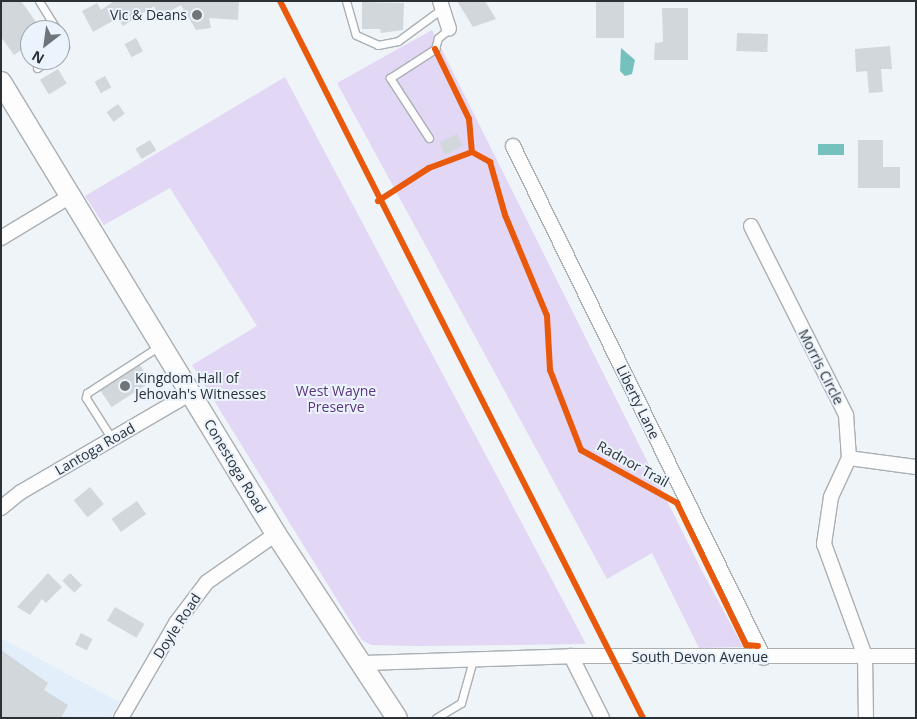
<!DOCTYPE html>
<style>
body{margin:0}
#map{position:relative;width:917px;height:719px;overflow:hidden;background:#eff4f8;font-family:"Open Sans",sans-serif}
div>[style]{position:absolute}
.built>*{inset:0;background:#e2effb}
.green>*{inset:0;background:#e2d7f5}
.water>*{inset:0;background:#75c1bd;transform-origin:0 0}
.building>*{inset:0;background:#d1d7da;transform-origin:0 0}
.roads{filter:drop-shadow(1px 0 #aaafb3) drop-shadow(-1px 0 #aaafb3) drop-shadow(0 1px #aaafb3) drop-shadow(0 -1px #aaafb3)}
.service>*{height:7px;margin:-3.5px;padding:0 3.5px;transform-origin:3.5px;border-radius:3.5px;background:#fdfdfe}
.minor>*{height:14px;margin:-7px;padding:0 7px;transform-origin:7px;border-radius:7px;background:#fdfdfe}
.secondary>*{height:20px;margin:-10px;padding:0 10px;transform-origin:10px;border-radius:10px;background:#fdfdfe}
.cycleway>*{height:6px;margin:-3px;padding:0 3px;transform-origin:3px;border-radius:3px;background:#e8590c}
.dots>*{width:14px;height:14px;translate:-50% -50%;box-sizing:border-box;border:2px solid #ebf4fc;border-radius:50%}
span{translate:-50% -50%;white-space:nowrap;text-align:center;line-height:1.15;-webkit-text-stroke:4px #ebf4fc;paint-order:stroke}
.poi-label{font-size:14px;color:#2c3136}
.right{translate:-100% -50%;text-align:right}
.left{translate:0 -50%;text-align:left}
.street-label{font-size:14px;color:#2c3136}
.park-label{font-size:14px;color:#5c3480}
.frame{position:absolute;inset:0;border:2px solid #2c3136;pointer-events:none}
.north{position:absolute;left:20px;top:20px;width:50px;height:50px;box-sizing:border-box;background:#ebf4fc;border:1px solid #9fa6ad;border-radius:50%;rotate:210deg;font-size:14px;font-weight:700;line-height:20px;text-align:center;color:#2c3136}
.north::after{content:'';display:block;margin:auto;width:18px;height:22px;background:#70757a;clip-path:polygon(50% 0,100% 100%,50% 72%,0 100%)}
</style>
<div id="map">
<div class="built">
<div style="clip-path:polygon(1px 638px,119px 702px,110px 718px,1px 718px)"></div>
</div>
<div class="green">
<div style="clip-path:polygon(432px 30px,701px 569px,743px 647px,699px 648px,652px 553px,607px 579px,337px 83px)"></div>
<div style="clip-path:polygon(285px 77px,586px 644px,417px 646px,371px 645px,362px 640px,192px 365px,257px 326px,170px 188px,104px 225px,85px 196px)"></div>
</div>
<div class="water">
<div style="clip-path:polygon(621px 48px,635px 60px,632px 74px,625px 76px,620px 71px)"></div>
<div style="left:818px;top:144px;width:26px;height:11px"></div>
</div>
<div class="building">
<div style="clip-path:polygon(1px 1px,21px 1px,42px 30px,30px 30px,30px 44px,14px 55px,1px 37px)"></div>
<div style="clip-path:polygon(114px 1px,239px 1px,238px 20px,209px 18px,211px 28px,196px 30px,181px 5px,159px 17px,154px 6px,123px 26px,118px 18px,93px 32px,82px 11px,97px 3px,101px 10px)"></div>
<div style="clip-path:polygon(457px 1px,485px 1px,496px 19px,473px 27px)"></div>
<div style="left:596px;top:1px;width:28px;height:37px"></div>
<div style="clip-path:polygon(362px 2px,404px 3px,403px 30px,381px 33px,380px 29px,362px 29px)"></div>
<div style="clip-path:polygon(662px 8px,688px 8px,688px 60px,654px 60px,655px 43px,663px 42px)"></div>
<div style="left:737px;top:33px;width:31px;height:18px;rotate:2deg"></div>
<div style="left:136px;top:38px;width:15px;height:13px;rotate:62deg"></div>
<div style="clip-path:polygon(890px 46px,892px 69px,881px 69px,883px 92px,869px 93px,867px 71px,856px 72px,855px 49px)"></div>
<div style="left:58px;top:69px;width:17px;height:21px;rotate:59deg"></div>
<div style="left:105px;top:76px;width:13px;height:12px;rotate:61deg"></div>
<div style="left:118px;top:104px;width:12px;height:14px;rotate:55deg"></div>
<div style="left:457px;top:134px;width:13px;height:20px;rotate:63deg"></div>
<div style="left:150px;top:140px;width:12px;height:17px;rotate:59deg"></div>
<div style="clip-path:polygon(858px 140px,883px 140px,883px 167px,900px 167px,900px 188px,858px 188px)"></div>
<div style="left:140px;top:365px;width:20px;height:47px;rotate:57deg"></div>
<div style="left:90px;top:487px;width:22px;height:21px;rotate:51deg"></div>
<div style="left:137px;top:501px;width:16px;height:31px;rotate:55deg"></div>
<div style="clip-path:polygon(48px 573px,62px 587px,46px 603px,42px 599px,30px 615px,17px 607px)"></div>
<div style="left:70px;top:573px;width:17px;height:11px;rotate:45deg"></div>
<div style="left:115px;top:607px;width:34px;height:16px;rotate:30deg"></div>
<div style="left:81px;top:633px;width:13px;height:13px;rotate:27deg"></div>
<div style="clip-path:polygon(1px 650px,48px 683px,44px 690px,68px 705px,61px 718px,1px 718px)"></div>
</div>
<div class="roads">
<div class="service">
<div style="left:39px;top:1px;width:34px;rotate:58deg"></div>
<div style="left:346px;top:1px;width:35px;rotate:74deg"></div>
<div style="left:356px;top:35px;width:24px;rotate:24deg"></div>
<div style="left:378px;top:45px;width:20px;rotate:-11deg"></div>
<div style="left:398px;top:41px;width:56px;rotate:-36.3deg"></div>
<div style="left:60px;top:35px;width:13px;rotate:67deg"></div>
<div style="left:65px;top:47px;width:8px;rotate:130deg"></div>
<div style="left:37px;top:68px;width:14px;rotate:-34deg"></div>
<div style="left:429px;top:138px;width:72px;rotate:-123deg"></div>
<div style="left:390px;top:78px;width:54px;rotate:-32.8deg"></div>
<div style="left:435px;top:49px;width:11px;rotate:-75deg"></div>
<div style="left:438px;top:38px;width:14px;rotate:-39deg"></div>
<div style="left:112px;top:439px;width:49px;rotate:-122.4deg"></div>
<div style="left:86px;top:398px;width:5px;rotate:-79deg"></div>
<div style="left:87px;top:393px;width:88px;rotate:-33deg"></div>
<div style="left:436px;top:718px;width:29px;rotate:-31deg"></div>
<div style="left:461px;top:703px;width:45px;rotate:-74.4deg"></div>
</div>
<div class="minor">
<div style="left:440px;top:1px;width:29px;rotate:72deg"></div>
<div style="left:513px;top:146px;width:570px;rotate:63.88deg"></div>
<div style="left:751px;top:226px;width:212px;rotate:63.3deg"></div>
<div style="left:846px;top:415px;width:43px;rotate:86deg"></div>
<div style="left:849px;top:458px;width:43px;rotate:114.8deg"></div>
<div style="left:831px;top:497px;width:48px;rotate:98.5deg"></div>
<div style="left:824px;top:544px;width:119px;rotate:69.9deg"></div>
<div style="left:865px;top:656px;width:62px;rotate:89.1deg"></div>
<div style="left:1px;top:238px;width:79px;rotate:-31.1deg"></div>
<div style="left:849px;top:458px;width:68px;rotate:7.7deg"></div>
<div style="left:1px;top:508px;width:26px;rotate:-39deg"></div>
<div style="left:21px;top:492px;width:197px;rotate:-30.2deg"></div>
<div style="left:571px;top:656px;width:69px;rotate:63.4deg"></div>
<div style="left:365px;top:663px;width:206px;rotate:-1.9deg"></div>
<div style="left:571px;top:656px;width:345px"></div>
<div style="left:121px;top:718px;width:110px;rotate:-59.9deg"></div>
<div style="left:176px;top:623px;width:51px;rotate:-52.9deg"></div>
<div style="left:207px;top:582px;width:84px;rotate:-34.8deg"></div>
</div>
<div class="secondary">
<div style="left:1px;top:82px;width:529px;rotate:58.68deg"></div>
<div style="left:276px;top:534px;width:220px;rotate:56.7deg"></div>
</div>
</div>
<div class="cycleway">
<div style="left:280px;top:1px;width:804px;rotate:63.15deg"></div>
<div style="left:435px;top:49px;width:78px;rotate:64.1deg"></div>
<div style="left:469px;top:119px;width:33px;rotate:85deg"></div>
<div style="left:378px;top:201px;width:61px;rotate:-32.9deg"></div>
<div style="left:429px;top:168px;width:46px;rotate:-20.4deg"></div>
<div style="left:472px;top:152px;width:21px;rotate:29deg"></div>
<div style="left:490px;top:162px;width:55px;rotate:74.2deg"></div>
<div style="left:505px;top:215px;width:109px;rotate:67.4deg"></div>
<div style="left:547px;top:316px;width:54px;rotate:86.8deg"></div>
<div style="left:550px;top:370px;width:86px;rotate:68.8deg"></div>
<div style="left:581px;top:450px;width:110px;rotate:28.9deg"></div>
<div style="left:677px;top:503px;width:158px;rotate:64.1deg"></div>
<div style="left:746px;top:645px;width:12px;rotate:5deg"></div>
</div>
<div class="dots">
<div style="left:197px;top:15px;background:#70757a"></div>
<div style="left:125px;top:386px;background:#70757a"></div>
</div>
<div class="poi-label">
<span class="right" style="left:187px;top:15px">Vic &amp; Deans</span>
<span class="left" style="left:135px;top:386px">Kingdom Hall of<br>Jehovah's Witnesses</span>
</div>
<div class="street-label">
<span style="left:821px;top:367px;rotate:63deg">Morris Circle</span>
<span style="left:638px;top:402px;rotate:64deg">Liberty Lane</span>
<span style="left:95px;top:449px;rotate:-30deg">Lantoga Road</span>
<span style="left:633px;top:464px;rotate:29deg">Radnor Trail</span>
<span style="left:235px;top:466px;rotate:59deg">Conestoga Road</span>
<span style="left:177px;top:626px;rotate:-57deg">Doyle Road</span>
<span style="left:700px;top:657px">South Devon Avenue</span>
</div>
<div class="park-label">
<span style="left:336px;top:399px">West Wayne<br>Preserve</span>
</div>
<div class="frame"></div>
<div class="north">N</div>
</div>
